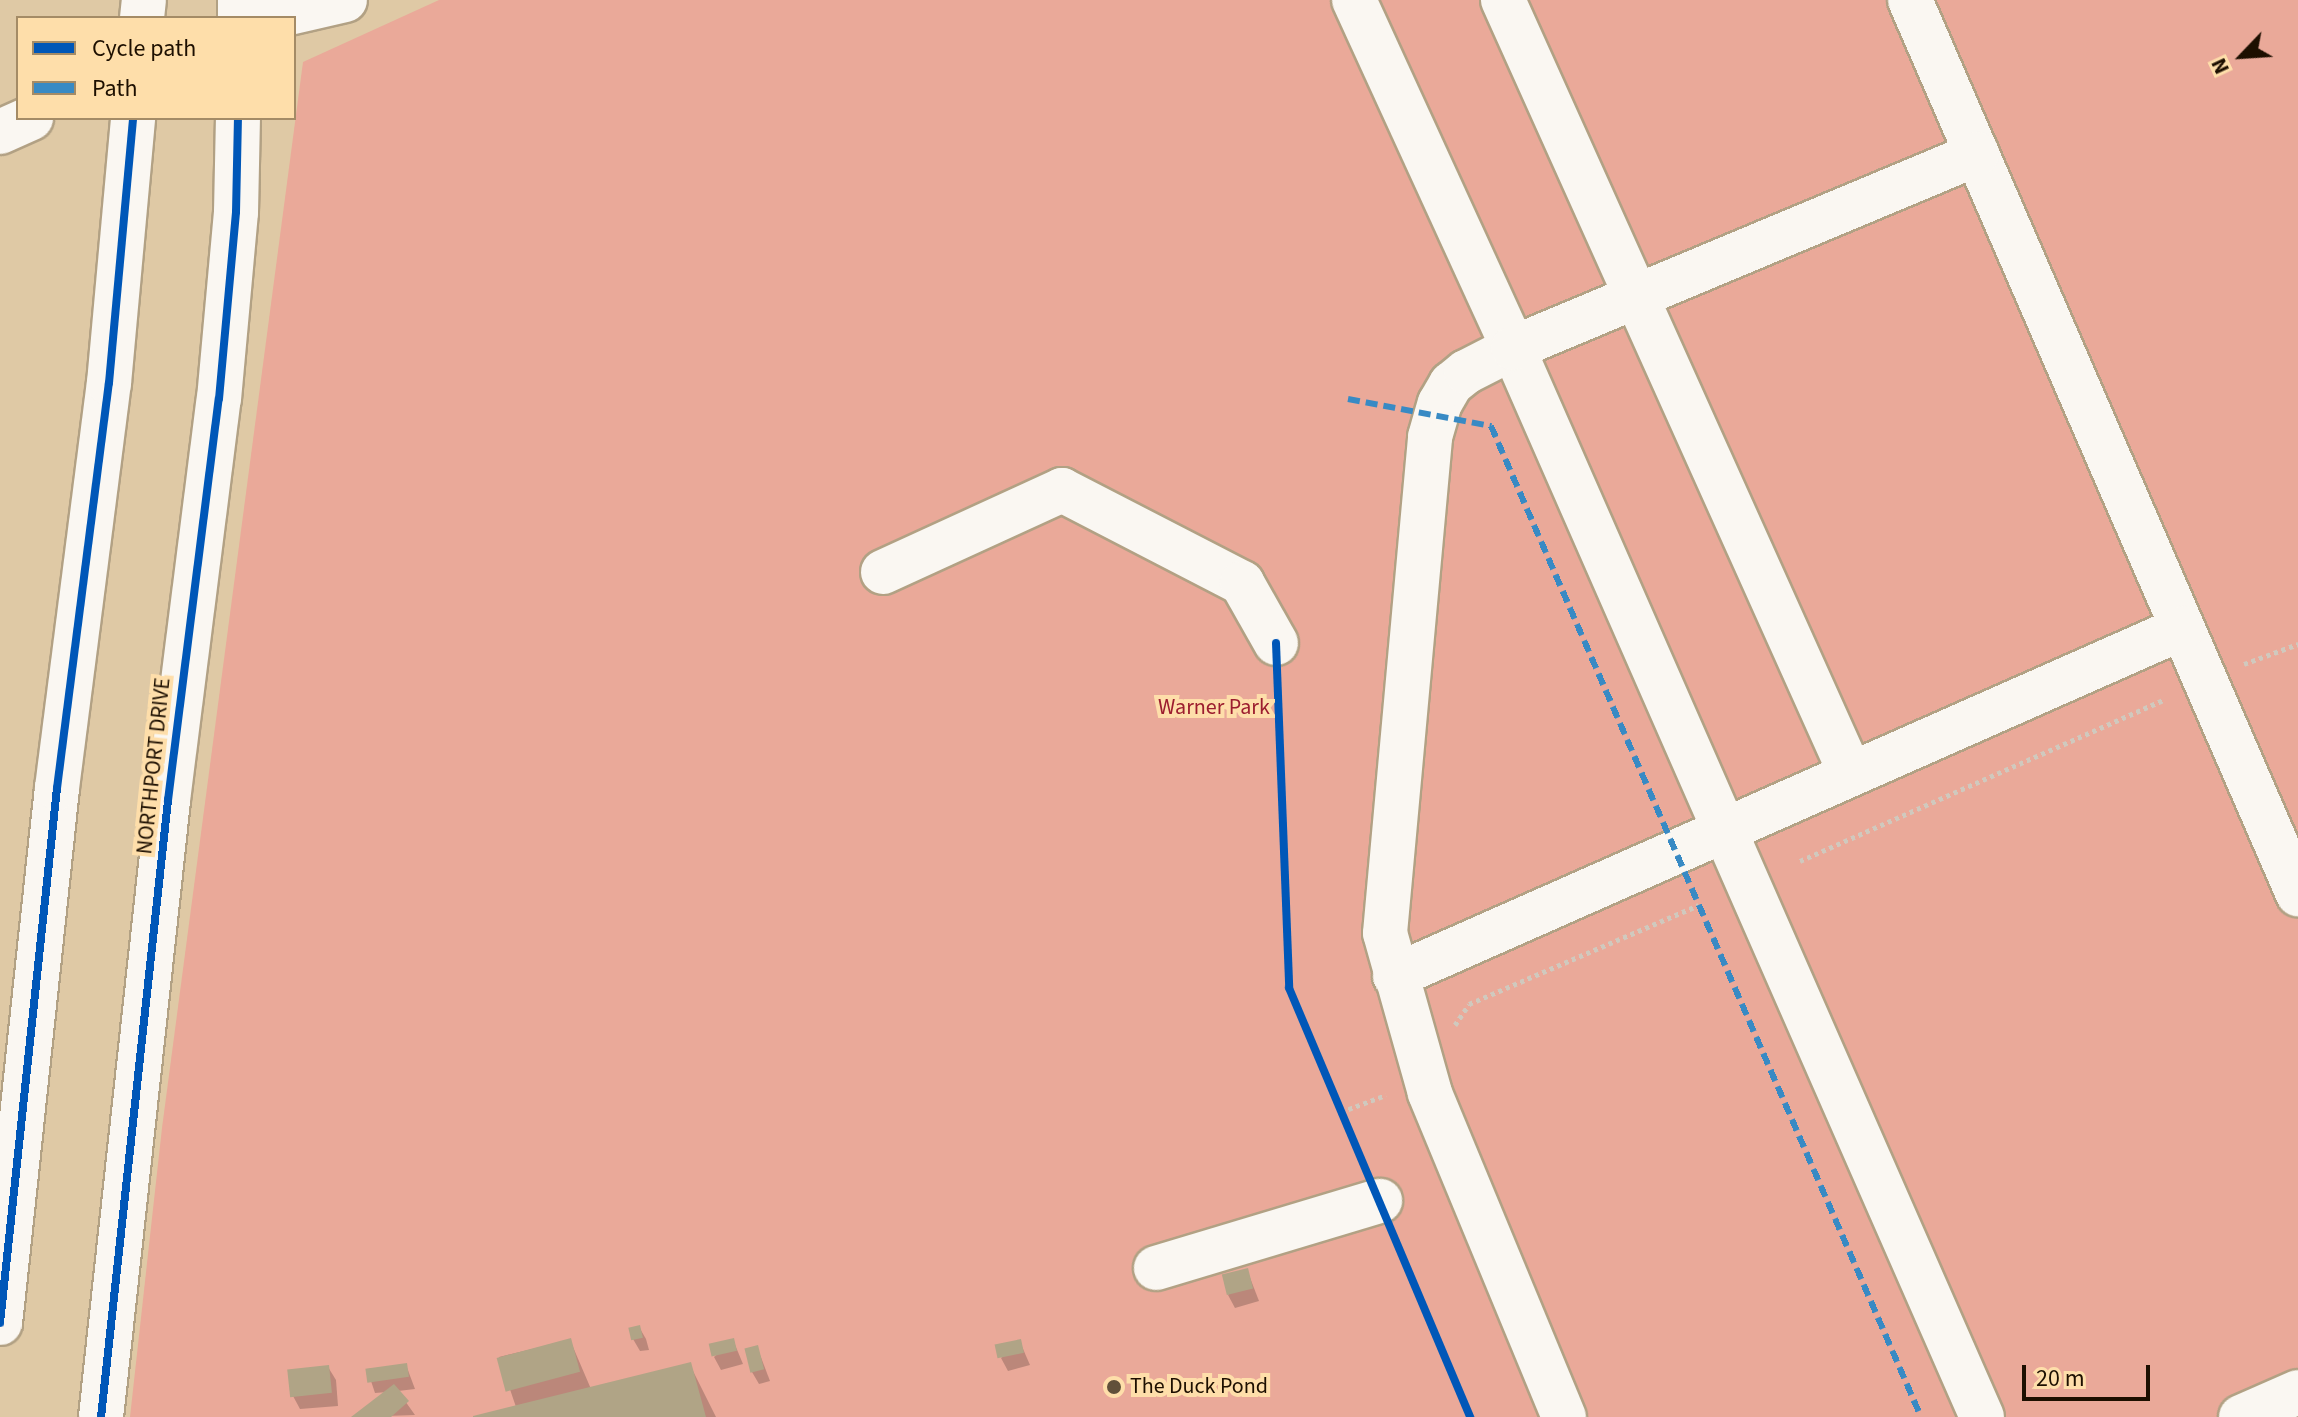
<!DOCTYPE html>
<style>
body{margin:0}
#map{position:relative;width:2298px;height:1417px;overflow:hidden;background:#dfc9a5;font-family:"Source Sans 3",sans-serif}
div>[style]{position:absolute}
.green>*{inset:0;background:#eaa999}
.shadow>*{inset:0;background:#0003}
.building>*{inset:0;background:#b0a486;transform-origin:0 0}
.path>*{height:5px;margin-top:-2.5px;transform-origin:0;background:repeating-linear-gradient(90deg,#d0c9be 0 4px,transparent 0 8px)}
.roads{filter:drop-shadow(2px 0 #b2a184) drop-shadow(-2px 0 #b2a184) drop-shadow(0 2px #b2a184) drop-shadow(0 -2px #b2a184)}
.minor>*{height:44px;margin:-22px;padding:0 22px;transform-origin:22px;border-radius:22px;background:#faf7f2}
.major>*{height:44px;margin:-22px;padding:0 22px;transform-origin:22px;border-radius:22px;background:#faf7f2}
.quiet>*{height:6px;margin-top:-3px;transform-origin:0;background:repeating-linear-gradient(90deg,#388ac4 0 12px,transparent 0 18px)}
.cycleway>*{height:8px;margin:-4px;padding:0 4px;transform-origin:4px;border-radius:4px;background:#0057b8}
.dots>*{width:22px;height:22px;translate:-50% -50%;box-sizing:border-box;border:4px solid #fedeaa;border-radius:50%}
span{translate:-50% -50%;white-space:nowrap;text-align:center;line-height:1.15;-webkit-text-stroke:8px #fedeaa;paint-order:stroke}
.park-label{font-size:22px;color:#9c1d2f}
.street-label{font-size:22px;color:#1d0f00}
.poi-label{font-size:22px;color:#1d0f00}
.left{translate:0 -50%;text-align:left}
.legend{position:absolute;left:16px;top:16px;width:280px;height:104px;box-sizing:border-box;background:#fedeaa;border:2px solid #a48b66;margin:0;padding:10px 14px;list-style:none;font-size:24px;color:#1d0f00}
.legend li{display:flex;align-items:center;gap:16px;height:40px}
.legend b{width:40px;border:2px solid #a48b66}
.north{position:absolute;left:2202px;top:16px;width:80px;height:80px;-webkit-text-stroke:6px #fedeaa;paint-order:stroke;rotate:245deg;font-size:22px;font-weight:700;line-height:32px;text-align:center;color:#1d0f00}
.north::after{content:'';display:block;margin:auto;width:28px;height:36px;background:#1d0f00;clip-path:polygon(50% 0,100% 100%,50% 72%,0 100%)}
.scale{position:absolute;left:2022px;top:1365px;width:128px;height:36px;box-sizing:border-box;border:4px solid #1d0f00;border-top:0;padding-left:10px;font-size:24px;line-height:28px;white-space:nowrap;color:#1d0f00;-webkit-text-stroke:6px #fedeaa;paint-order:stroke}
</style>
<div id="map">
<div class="green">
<div style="clip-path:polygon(439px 0,2298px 0,2298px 1417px,130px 1417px,162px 1128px,303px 62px)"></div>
</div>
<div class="shadow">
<div style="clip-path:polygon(1247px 1270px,1259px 1301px,1235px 1308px,1228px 1295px)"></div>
<div style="clip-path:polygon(639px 1327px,646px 1339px,649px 1350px,640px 1351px,633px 1339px)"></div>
<div style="clip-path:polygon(570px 1340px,591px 1389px,690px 1365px,716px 1417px,477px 1417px,516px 1407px,499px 1357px)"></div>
<div style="clip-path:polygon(733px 1340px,743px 1364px,721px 1370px,714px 1357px)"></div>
<div style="clip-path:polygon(1020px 1342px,1030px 1365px,1008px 1371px,1001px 1358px)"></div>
<div style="clip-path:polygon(757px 1347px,770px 1381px,759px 1384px,752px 1372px)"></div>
<div style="clip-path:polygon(406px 1365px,415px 1389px,398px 1391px,415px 1415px,356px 1417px,387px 1392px,375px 1393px,367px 1369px)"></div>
<div style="clip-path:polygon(328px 1367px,336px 1380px,338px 1406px,300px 1409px,293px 1396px)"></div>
</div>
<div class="building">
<div style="left:1248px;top:1268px;width:21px;height:27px;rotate:76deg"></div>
<div style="left:640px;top:1325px;width:13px;height:12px;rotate:77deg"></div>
<div style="left:571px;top:1338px;width:35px;height:77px;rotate:75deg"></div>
<div style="left:734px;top:1338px;width:13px;height:26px;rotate:77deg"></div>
<div style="left:1021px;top:1339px;width:14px;height:27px;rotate:78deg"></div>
<div style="left:758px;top:1345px;width:25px;height:14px;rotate:76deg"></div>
<div style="clip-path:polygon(691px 1362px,706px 1417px,473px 1417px,473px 1416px)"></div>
<div style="left:407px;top:1363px;width:14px;height:42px;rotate:82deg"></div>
<div style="left:329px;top:1365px;width:28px;height:42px;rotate:84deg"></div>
<div style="clip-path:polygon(394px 1384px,409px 1401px,391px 1417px,351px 1417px)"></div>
</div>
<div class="path">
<div style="left:2244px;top:664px;width:58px;rotate:-20.3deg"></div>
<div style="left:1800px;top:861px;width:399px;rotate:-23.9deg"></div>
<div style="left:1455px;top:1025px;width:25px;rotate:-56deg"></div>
<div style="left:1469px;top:1004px;width:250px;rotate:-23.3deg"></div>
<div style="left:1341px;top:1112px;width:48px;rotate:-20.7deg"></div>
</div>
<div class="roads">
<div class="minor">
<div style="left:1354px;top:0;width:383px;rotate:65.4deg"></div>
<div style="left:1513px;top:348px;width:1167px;rotate:66.31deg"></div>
<div style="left:1503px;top:0;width:846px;rotate:65.8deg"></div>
<div style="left:1910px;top:0;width:975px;rotate:66.54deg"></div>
<div style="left:267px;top:18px;width:80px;rotate:-13deg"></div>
<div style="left:0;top:132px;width:34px;rotate:-24deg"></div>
<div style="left:883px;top:572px;width:197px;rotate:-24.6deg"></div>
<div style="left:1062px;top:490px;width:203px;rotate:27.3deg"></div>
<div style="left:1242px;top:583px;width:69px;rotate:60.5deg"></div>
<div style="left:1395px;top:976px;width:861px;rotate:-23.85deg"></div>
<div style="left:1156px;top:1268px;width:234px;rotate:-16.7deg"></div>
<div style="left:1564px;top:1417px;width:351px;rotate:-112.5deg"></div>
<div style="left:1430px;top:1093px;width:166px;rotate:-105.7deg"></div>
<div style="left:1385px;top:933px;width:498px;rotate:-84.8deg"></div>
<div style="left:1430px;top:437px;width:35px;rotate:-74deg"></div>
<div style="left:1440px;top:403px;width:22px;rotate:-60deg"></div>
<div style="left:1451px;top:384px;width:19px;rotate:-39deg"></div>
<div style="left:1466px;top:372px;width:53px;rotate:-27.1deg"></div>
<div style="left:1513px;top:348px;width:503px;rotate:-22.69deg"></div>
<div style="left:2241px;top:1417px;width:62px;rotate:-23.7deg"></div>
</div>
<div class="major">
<div style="left:142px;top:18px;width:18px;rotate:-84deg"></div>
<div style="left:240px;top:18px;width:18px;rotate:-90deg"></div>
<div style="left:0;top:1323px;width:538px;rotate:-83.92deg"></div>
<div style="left:57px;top:788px;width:408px;rotate:-82.7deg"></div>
<div style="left:109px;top:383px;width:266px;rotate:-84.8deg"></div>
<div style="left:101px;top:1417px;width:621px;rotate:-83.8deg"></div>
<div style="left:168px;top:800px;width:404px;rotate:-82.8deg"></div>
<div style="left:219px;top:399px;width:188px;rotate:-84.8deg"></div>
<div style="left:236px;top:212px;width:94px;rotate:-88.8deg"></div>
</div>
</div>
<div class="quiet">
<div style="left:1348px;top:399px;width:146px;rotate:10.7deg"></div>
<div style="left:1491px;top:426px;width:1080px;rotate:66.54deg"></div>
</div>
<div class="cycleway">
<div style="left:1276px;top:643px;width:345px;rotate:87.8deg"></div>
<div style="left:1289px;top:988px;width:466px;rotate:67.1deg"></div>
<div style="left:0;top:1323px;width:538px;rotate:-83.92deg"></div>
<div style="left:57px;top:788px;width:408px;rotate:-82.7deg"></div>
<div style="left:109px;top:383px;width:266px;rotate:-84.8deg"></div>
<div style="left:101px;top:1417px;width:621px;rotate:-83.8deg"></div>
<div style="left:168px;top:800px;width:404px;rotate:-82.8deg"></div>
<div style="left:219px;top:399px;width:188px;rotate:-84.8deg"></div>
<div style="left:236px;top:212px;width:94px;rotate:-88.8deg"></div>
</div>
<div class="dots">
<div style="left:1114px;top:1387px;background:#61503a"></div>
</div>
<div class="park-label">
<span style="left:1214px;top:708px">Warner Park</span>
</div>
<div class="street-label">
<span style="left:154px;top:766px;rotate:-84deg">NORTHPORT DRIVE</span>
</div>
<div class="poi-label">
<span class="left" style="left:1130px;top:1387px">The Duck Pond</span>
</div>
<ul class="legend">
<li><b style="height:10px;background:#0057b8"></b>Cycle path</li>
<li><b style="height:10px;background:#388ac4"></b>Path</li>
</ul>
<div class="north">N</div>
<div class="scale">20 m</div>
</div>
